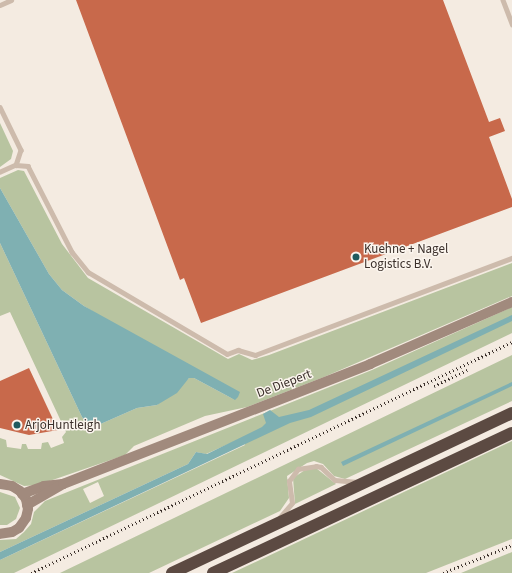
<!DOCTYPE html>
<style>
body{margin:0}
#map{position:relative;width:512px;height:573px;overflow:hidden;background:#f4ebe1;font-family:"Source Sans 3",sans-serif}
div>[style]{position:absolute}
.green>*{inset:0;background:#b8c4a0}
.water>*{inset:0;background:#7fb0b2}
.building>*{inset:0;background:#c8694b}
.service>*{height:4.5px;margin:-2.25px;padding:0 2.25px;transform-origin:2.25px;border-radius:2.25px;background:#cdbbac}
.secondary>*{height:10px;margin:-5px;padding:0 5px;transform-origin:5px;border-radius:5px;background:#a18a7d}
.motorway>*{height:12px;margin:-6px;padding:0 6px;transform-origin:6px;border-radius:6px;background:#5c4a42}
.rail>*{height:3px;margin-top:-1.5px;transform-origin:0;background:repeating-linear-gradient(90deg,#3b302b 0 1px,transparent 0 4px)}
.dots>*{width:11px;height:11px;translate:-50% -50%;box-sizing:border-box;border:2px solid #fbf5ee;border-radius:50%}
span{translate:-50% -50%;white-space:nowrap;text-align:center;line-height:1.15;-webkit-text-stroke:3px #fbf5ee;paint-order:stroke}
.poi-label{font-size:13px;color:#3b302b}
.left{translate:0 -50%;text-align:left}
.street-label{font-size:13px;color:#3b302b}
</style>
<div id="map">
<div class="green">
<div style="clip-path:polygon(0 123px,13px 151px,11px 159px,0 167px)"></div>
<div style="clip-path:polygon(18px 170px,24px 171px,62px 244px,88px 278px,228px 359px,239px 354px,252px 360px,269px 355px,512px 263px,512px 296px,324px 377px,247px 407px,205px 416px,134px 446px,125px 455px,38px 485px,24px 486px,0 475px,0 438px,6px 440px,7px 447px,21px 449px,22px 444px,26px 444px,28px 449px,41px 449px,42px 443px,48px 442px,51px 448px,64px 443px,62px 437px,66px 432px,10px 312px,0 316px,0 243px,82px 417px,88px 425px,96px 426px,137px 408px,157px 405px,189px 378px,194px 378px,235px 400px,84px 306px,62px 290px,49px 274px,0 188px,0 178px)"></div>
<div style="clip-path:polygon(evenodd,512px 307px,512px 333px,14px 573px,0 573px,0 560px,245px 445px,242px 438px,206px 454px,196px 452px,188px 464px,0 552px,0 540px,16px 539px,24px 532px,31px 524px,34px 512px,45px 501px,372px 370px,512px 307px,98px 482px,104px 496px,90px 503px,83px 489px,98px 482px)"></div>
<div style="clip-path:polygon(512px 355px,512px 401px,345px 479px,334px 476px,323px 464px,314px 461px,307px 463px,287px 476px,289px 498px,280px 511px,149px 573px,60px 573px)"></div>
<div style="clip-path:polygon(512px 441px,512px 539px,426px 573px,232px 573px)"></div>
<div style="clip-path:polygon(316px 468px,336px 484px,295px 504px,293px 478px,305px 470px)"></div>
<div style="clip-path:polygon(0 492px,15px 497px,20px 508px,16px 519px,7px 525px,0 525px)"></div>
<div style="clip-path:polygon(512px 552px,512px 573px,461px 573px)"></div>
</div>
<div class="water">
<div style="clip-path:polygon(0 188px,49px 274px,62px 290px,84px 306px,240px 392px,238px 397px,235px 400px,194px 378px,189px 378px,177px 393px,157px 405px,137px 408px,96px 426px,88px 425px,82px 417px,0 243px)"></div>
<div style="clip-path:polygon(512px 315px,512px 321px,311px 417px,290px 423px,0 560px,0 552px,188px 464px,196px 452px,207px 454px,262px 427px,266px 423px,263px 414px,270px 410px,279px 417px,309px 410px)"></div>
<div style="clip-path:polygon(512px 382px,512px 386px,343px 466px,341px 462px)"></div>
</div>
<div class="building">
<div style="clip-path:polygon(76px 0,443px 0,489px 122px,500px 118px,505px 131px,489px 137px,512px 199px,512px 207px,201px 323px,184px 278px,180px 280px)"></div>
<div style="clip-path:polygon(29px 368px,58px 430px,29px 435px,0 428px,0 381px)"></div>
</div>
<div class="service">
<div style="left:503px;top:0;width:26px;rotate:69deg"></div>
<div style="left:0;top:5px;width:12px;rotate:-24deg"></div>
<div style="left:0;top:107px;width:48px;rotate:64deg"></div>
<div style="left:21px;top:150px;width:16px;rotate:108deg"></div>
<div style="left:16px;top:165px;width:17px;rotate:156deg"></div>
<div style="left:16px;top:165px;width:12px;rotate:5deg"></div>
<div style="left:28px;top:166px;width:97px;rotate:62.9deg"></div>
<div style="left:72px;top:252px;width:26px;rotate:51deg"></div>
<div style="left:88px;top:272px;width:161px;rotate:30.5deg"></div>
<div style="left:227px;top:354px;width:12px;rotate:-20deg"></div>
<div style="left:238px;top:350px;width:18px;rotate:16deg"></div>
<div style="left:255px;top:355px;width:275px;rotate:-20.7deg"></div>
<div style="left:280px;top:517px;width:18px;rotate:-49deg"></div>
<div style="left:292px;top:503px;width:22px;rotate:-98deg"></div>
<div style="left:289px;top:481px;width:15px;rotate:-53deg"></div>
<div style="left:298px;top:469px;width:18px;rotate:-9deg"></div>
<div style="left:316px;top:466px;width:5px;rotate:11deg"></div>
<div style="left:321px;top:467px;width:19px;rotate:43deg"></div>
<div style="left:335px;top:480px;width:23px;rotate:5deg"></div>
</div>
<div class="secondary">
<div style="left:0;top:484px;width:12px;rotate:9deg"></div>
<div style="left:12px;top:486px;width:9px;rotate:32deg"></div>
<div style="left:20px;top:491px;width:10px;rotate:53deg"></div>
<div style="left:26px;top:499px;width:10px;rotate:79deg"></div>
<div style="left:28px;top:509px;width:9px;rotate:103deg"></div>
<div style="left:26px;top:518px;width:12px;rotate:125deg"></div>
<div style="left:19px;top:528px;width:8px;rotate:150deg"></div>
<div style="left:12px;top:532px;width:12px;rotate:171deg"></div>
<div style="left:22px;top:494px;width:23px;rotate:-20deg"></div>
<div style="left:44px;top:486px;width:19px;rotate:-6deg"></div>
<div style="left:27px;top:505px;width:42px;rotate:-30.3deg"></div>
<div style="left:63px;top:484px;width:330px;rotate:-21.3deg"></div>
<div style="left:370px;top:364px;width:155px;rotate:-23.6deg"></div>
</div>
<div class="motorway">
<div style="left:172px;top:573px;width:376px;rotate:-25.2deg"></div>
<div style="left:213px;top:573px;width:330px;rotate:-25.1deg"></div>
</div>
<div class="rail">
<div style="left:434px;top:386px;width:37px;rotate:-26deg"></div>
<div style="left:31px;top:573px;width:534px;rotate:-25.65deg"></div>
<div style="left:443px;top:573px;width:74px;rotate:-22.1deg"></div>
</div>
<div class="dots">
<div style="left:356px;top:257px;background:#1f5a5e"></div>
<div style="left:17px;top:425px;background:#1f5a5e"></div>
</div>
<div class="poi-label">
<span class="left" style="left:364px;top:257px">Kuehne + Nagel<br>Logistics B.V.</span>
<span class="left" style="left:25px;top:425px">ArjoHuntleigh</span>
</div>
<div class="street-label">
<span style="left:284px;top:384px;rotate:-21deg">De Diepert</span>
</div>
</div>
